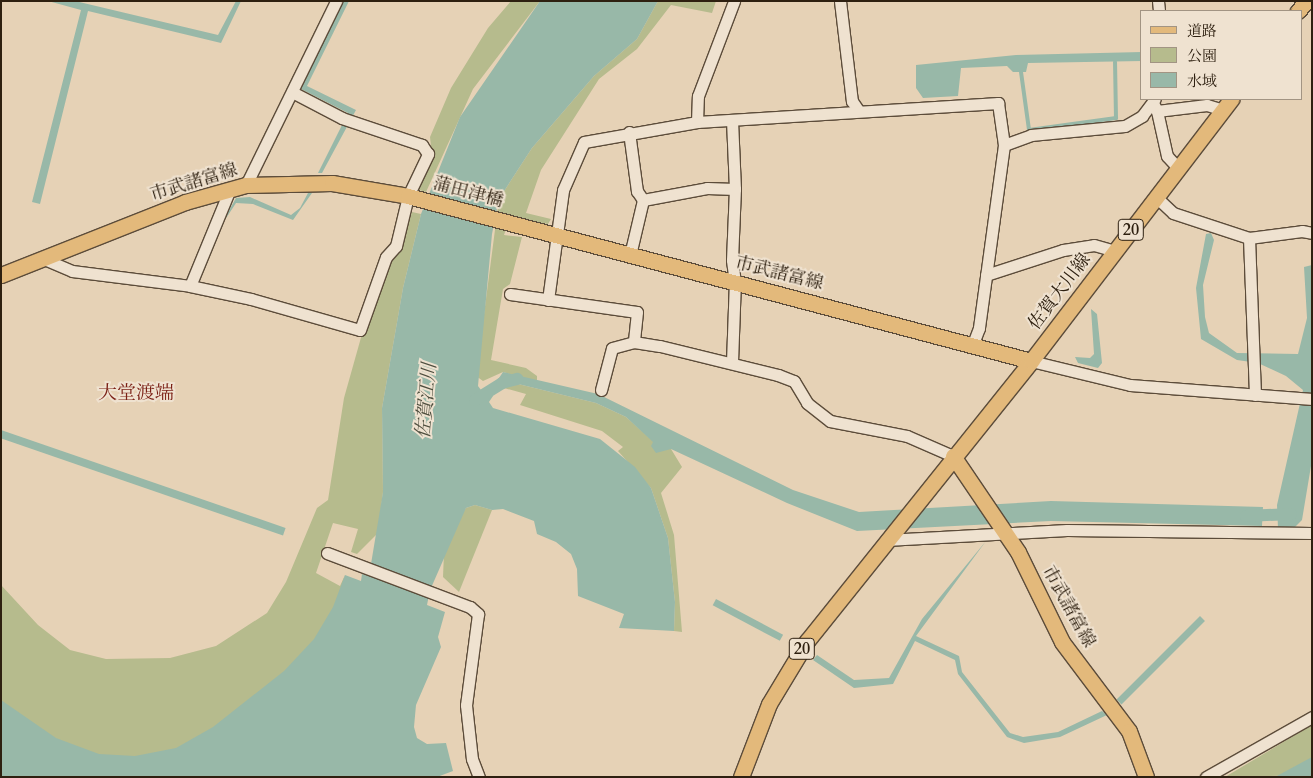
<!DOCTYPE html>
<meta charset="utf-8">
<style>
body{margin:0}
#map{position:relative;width:1313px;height:778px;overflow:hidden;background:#e6d2b6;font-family:Cardo,"Noto Serif JP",serif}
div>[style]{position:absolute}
.green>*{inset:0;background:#b6bb8d}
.water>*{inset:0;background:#98b8a8;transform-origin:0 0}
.stream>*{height:4px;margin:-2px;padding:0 2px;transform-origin:2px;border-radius:2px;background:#98b8a8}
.canal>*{height:12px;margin:-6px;padding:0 6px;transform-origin:6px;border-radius:6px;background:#98b8a8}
.roads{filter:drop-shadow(1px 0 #5c4c3a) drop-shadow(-1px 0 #5c4c3a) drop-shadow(0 1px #5c4c3a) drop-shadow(0 -1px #5c4c3a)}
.minor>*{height:11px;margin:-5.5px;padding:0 5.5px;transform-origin:5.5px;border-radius:5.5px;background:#efe2d0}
.major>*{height:15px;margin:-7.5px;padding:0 7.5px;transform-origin:7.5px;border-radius:7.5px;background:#e3b97b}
span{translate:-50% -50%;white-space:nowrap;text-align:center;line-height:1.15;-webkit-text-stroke:4px #efe2d0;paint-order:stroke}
.shield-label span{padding:1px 4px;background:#efe2d0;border:1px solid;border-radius:4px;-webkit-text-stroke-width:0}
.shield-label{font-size:16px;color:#2e2010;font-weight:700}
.street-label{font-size:18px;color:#2e2010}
.neighbourhood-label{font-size:19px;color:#7a1f14}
.water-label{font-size:19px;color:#4e4e3e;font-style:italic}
.frame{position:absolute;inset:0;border:2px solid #2e2010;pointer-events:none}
.legend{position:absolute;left:1140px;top:10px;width:162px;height:90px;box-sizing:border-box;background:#efe2d0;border:1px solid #a29483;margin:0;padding:6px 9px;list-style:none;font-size:15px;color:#2e2010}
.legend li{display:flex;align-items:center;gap:10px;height:25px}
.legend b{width:25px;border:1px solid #a29483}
</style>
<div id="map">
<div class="green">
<div style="clip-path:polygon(511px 1px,540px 1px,473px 89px,426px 192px,419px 190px,432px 155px,430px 137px,451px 88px,488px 28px)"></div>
<div style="clip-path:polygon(658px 1px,716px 1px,712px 13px,671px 5px,637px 49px,599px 79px,541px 170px,526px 213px,551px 219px,548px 224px,510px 217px,504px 235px,522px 237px,510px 284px,503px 289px,491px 360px,526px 368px,537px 376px,537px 382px,503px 372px,483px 381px,476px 376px,499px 199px,532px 148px,594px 76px,637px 39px)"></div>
<div style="clip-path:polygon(412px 212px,421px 214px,403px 288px,382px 408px,383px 492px,378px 533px,357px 554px,351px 552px,358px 529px,333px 523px,316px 573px,340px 586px,345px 575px,327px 649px,173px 760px,91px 760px,1px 706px,1px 585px,38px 625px,70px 650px,106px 659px,170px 658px,216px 646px,267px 613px,286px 582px,317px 508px,328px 500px,344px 398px,362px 334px,389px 259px,400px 250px)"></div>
<div style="clip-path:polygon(518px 384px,596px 403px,626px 417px,654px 442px,671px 449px,682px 467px,661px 493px,674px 535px,682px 632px,674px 631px,675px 602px,668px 538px,651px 488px,618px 451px,623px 447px,602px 431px,520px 405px,526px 394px,504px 388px)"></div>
<div style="clip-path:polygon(475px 505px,492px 510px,459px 592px,443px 577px,444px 553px,459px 518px,466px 508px)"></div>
<div style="clip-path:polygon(1312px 725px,1312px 775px,1225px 777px)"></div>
</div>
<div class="water">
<div style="clip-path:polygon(48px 1px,75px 1px,218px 35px,236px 1px,241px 1px,221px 43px,88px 11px,40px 204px,32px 202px,81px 10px)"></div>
<div style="clip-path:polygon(343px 1px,349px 1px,307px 86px,356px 110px,322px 173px,318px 173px,348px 113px,301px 89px)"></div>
<div style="clip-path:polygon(540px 1px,658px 1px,637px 39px,594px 76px,532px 148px,499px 199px,492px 234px,478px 386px,481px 390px,487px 388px,493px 396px,489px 402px,493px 408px,600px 439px,635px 467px,651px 488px,668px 538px,675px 602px,674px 631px,619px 628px,624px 614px,578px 596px,577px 569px,571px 554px,556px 542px,537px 534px,534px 521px,503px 509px,492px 510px,475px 505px,466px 508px,431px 588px,371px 564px,383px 492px,382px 408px,403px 288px,421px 214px,460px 117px)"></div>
<div style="clip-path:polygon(1142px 52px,1142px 61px,1028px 63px,1026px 72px,1013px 72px,1007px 66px,961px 68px,958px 96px,923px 98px,916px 88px,916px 65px,1016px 55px)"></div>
<div style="clip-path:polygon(308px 193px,312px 193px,293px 220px,253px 204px,236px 203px,217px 232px,236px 198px,250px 197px,291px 215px,300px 208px)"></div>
<div style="clip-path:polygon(1211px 233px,1214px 240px,1203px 285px,1205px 317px,1209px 333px,1237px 353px,1298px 354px,1307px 318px,1304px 267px,1312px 265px,1312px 460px,1302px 520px,1294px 528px,1278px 528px,1277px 505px,1303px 390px,1286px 376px,1258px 363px,1237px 360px,1201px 339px,1196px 288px,1206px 234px)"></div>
<div style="clip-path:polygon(1091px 309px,1097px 314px,1102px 363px,1098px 368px,1078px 363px,1075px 357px,1090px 358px,1094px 354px)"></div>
<div style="clip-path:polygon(503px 372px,598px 394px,793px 490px,859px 512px,1051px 501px,1263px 507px,1262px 526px,1051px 521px,857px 531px,787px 503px,671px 449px,656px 453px,651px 446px,653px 442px,626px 417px,596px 403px,518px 384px,504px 388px,499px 378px)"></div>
<div style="left:1px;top:430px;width:301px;height:8px;rotate:19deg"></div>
<div style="clip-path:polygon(986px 541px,916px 636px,959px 656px,962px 672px,1010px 733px,1023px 737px,1058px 732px,1102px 711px,1107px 715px,1060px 737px,1024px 743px,1007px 737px,958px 674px,955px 660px,915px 641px,893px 684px,854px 688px,813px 660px,817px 655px,854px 680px,889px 678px,922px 619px)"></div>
<div style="clip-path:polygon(362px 574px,429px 595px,427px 605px,445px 612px,438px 637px,441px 647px,416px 705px,414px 727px,417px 738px,427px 744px,446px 743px,453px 771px,437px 777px,1px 777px,1px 700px,56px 738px,99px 754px,135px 756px,176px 748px,213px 727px,284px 671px,314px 639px,333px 607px,345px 575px,361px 581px)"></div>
<div style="left:716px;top:599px;width:76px;height:7px;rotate:28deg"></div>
<div style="left:1200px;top:616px;width:7px;height:118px;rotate:45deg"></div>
<div style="clip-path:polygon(1312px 757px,1312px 777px,1275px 777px)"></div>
</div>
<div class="stream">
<div style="left:1021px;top:72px;width:59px;rotate:82.1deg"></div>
<div style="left:1029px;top:130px;width:88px;rotate:-7.9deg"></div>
<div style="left:1116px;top:118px;width:56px;rotate:-91deg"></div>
</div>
<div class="canal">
<div style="left:475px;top:400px;width:32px;rotate:-32deg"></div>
<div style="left:502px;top:383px;width:16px;rotate:-15deg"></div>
<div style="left:1246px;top:516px;width:45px;rotate:-2.5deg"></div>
</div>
<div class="roads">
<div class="minor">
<div style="left:840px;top:1px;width:101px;rotate:83.2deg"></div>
<div style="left:852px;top:101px;width:11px;rotate:56deg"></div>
<div style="left:1158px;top:1px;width:10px;rotate:84deg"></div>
<div style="left:1154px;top:105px;width:7px;rotate:63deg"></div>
<div style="left:1157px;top:111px;width:50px;rotate:-6.8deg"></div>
<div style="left:1207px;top:105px;width:17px;rotate:17deg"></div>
<div style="left:1157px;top:111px;width:46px;rotate:77.5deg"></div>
<div style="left:1167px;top:156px;width:16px;rotate:47deg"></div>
<div style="left:697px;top:122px;width:26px;rotate:-88deg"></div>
<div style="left:698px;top:96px;width:102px;rotate:-69.2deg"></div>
<div style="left:629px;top:132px;width:60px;rotate:82.3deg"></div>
<div style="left:637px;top:191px;width:11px;rotate:56deg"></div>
<div style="left:643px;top:200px;width:57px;rotate:103.3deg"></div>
<div style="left:1004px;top:145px;width:29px;rotate:-20deg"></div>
<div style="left:1031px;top:135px;width:94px;rotate:-5.5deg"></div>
<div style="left:1125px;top:126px;width:20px;rotate:-30deg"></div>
<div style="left:1142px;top:116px;width:21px;rotate:-53deg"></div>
<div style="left:246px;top:185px;width:205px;rotate:-63.9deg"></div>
<div style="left:1156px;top:197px;width:23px;rotate:43deg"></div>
<div style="left:1173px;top:213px;width:80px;rotate:18.2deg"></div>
<div style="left:1249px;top:238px;width:157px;rotate:87.8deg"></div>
<div style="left:643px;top:200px;width:65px;rotate:-10.6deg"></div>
<div style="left:707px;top:188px;width:28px;rotate:2deg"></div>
<div style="left:1249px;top:238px;width:53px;rotate:-7.5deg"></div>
<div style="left:1302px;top:231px;width:10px;rotate:11deg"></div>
<div style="left:44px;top:259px;width:30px;rotate:23deg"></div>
<div style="left:72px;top:271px;width:119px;rotate:7.2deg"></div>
<div style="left:190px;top:286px;width:62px;rotate:12deg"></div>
<div style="left:251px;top:299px;width:113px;rotate:15.9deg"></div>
<div style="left:360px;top:330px;width:77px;rotate:-70.4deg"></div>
<div style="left:386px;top:257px;width:15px;rotate:-48deg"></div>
<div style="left:396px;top:246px;width:51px;rotate:-76.5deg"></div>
<div style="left:408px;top:196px;width:47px;rotate:-64.5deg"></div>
<div style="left:428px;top:154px;width:11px;rotate:-124deg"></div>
<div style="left:422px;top:145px;width:84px;rotate:-161.4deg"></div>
<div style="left:342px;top:118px;width:56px;rotate:-152.5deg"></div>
<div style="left:986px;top:275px;width:81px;rotate:-18deg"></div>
<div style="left:1063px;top:250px;width:31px;rotate:-9deg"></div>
<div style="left:1094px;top:245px;width:22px;rotate:16deg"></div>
<div style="left:190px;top:286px;width:105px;rotate:-67.6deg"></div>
<div style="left:510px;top:294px;width:128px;rotate:8.1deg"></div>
<div style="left:637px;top:312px;width:30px;rotate:96deg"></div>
<div style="left:548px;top:300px;width:111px;rotate:-82.2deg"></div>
<div style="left:563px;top:190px;width:52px;rotate:-66.4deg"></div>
<div style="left:584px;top:142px;width:115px;rotate:-10deg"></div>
<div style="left:697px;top:122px;width:302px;rotate:-3.6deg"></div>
<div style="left:998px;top:103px;width:42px;rotate:81.9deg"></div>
<div style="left:1004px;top:145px;width:185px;rotate:97.8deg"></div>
<div style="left:979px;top:328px;width:17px;rotate:111deg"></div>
<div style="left:1031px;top:361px;width:102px;rotate:13.6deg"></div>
<div style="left:1130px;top:385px;width:183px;rotate:4.4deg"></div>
<div style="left:732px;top:362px;width:80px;rotate:-87.9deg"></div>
<div style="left:735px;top:282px;width:22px;rotate:-98deg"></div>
<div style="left:732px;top:260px;width:71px;rotate:-87.6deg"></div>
<div style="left:735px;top:189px;width:69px;rotate:-92.5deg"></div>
<div style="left:601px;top:390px;width:43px;rotate:-75.3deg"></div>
<div style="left:612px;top:348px;width:23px;rotate:-15deg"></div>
<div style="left:634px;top:342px;width:26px;rotate:9deg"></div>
<div style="left:660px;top:346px;width:122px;rotate:13.8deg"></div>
<div style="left:778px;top:375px;width:17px;rotate:21deg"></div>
<div style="left:794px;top:381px;width:26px;rotate:59deg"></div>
<div style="left:807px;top:403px;width:29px;rotate:38deg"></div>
<div style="left:830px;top:421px;width:78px;rotate:11deg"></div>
<div style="left:907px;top:436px;width:50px;rotate:23.5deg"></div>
<div style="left:886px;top:540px;width:181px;rotate:-3.2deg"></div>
<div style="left:1067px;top:530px;width:245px;rotate:0.7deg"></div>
<div style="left:327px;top:553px;width:153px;rotate:20.7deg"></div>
<div style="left:470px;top:607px;width:11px;rotate:41deg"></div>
<div style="left:478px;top:614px;width:92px;rotate:97.5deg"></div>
<div style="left:466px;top:705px;width:54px;rotate:83.7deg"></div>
<div style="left:472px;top:759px;width:19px;rotate:69deg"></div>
<div style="left:1206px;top:777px;width:122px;rotate:-29.5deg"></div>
</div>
<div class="major">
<div style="left:1298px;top:11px;width:13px;rotate:-51deg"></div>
<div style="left:1px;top:275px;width:198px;rotate:-21.6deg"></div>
<div style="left:185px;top:202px;width:63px;rotate:-15.6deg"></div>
<div style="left:246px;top:185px;width:86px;rotate:-1.3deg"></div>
<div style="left:332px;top:183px;width:77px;rotate:9.7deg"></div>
<div style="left:408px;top:196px;width:644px;rotate:14.83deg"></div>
<div style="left:953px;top:456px;width:116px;rotate:55.9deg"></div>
<div style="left:1018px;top:552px;width:100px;rotate:63.9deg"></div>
<div style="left:1062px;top:642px;width:111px;rotate:53deg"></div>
<div style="left:1129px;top:731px;width:49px;rotate:69.7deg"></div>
<div style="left:741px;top:777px;width:78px;rotate:-69deg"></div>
<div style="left:769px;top:704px;width:74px;rotate:-58.9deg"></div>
<div style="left:807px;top:641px;width:359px;rotate:-51.3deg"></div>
<div style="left:1031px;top:361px;width:330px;rotate:-52.6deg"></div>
</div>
</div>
<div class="shield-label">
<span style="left:1131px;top:230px">20</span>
<span style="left:802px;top:649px">20</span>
</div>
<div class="street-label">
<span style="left:194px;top:183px;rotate:-17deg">市武諸富線</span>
<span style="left:468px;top:193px;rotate:15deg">蒲田津橋</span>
<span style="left:779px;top:274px;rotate:14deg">市武諸富線</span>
<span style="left:1060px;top:292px;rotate:-53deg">佐賀大川線</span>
<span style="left:1068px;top:607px;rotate:61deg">市武諸富線</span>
</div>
<div class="neighbourhood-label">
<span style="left:136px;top:394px">大堂渡端</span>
</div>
<div class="water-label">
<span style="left:427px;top:401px;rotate:-85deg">佐賀江川</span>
</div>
<div class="frame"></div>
<ul class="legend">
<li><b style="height:6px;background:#e3b97b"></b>道路</li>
<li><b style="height:14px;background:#b6bb8d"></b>公園</li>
<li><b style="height:14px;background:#98b8a8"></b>水域</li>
</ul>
</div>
